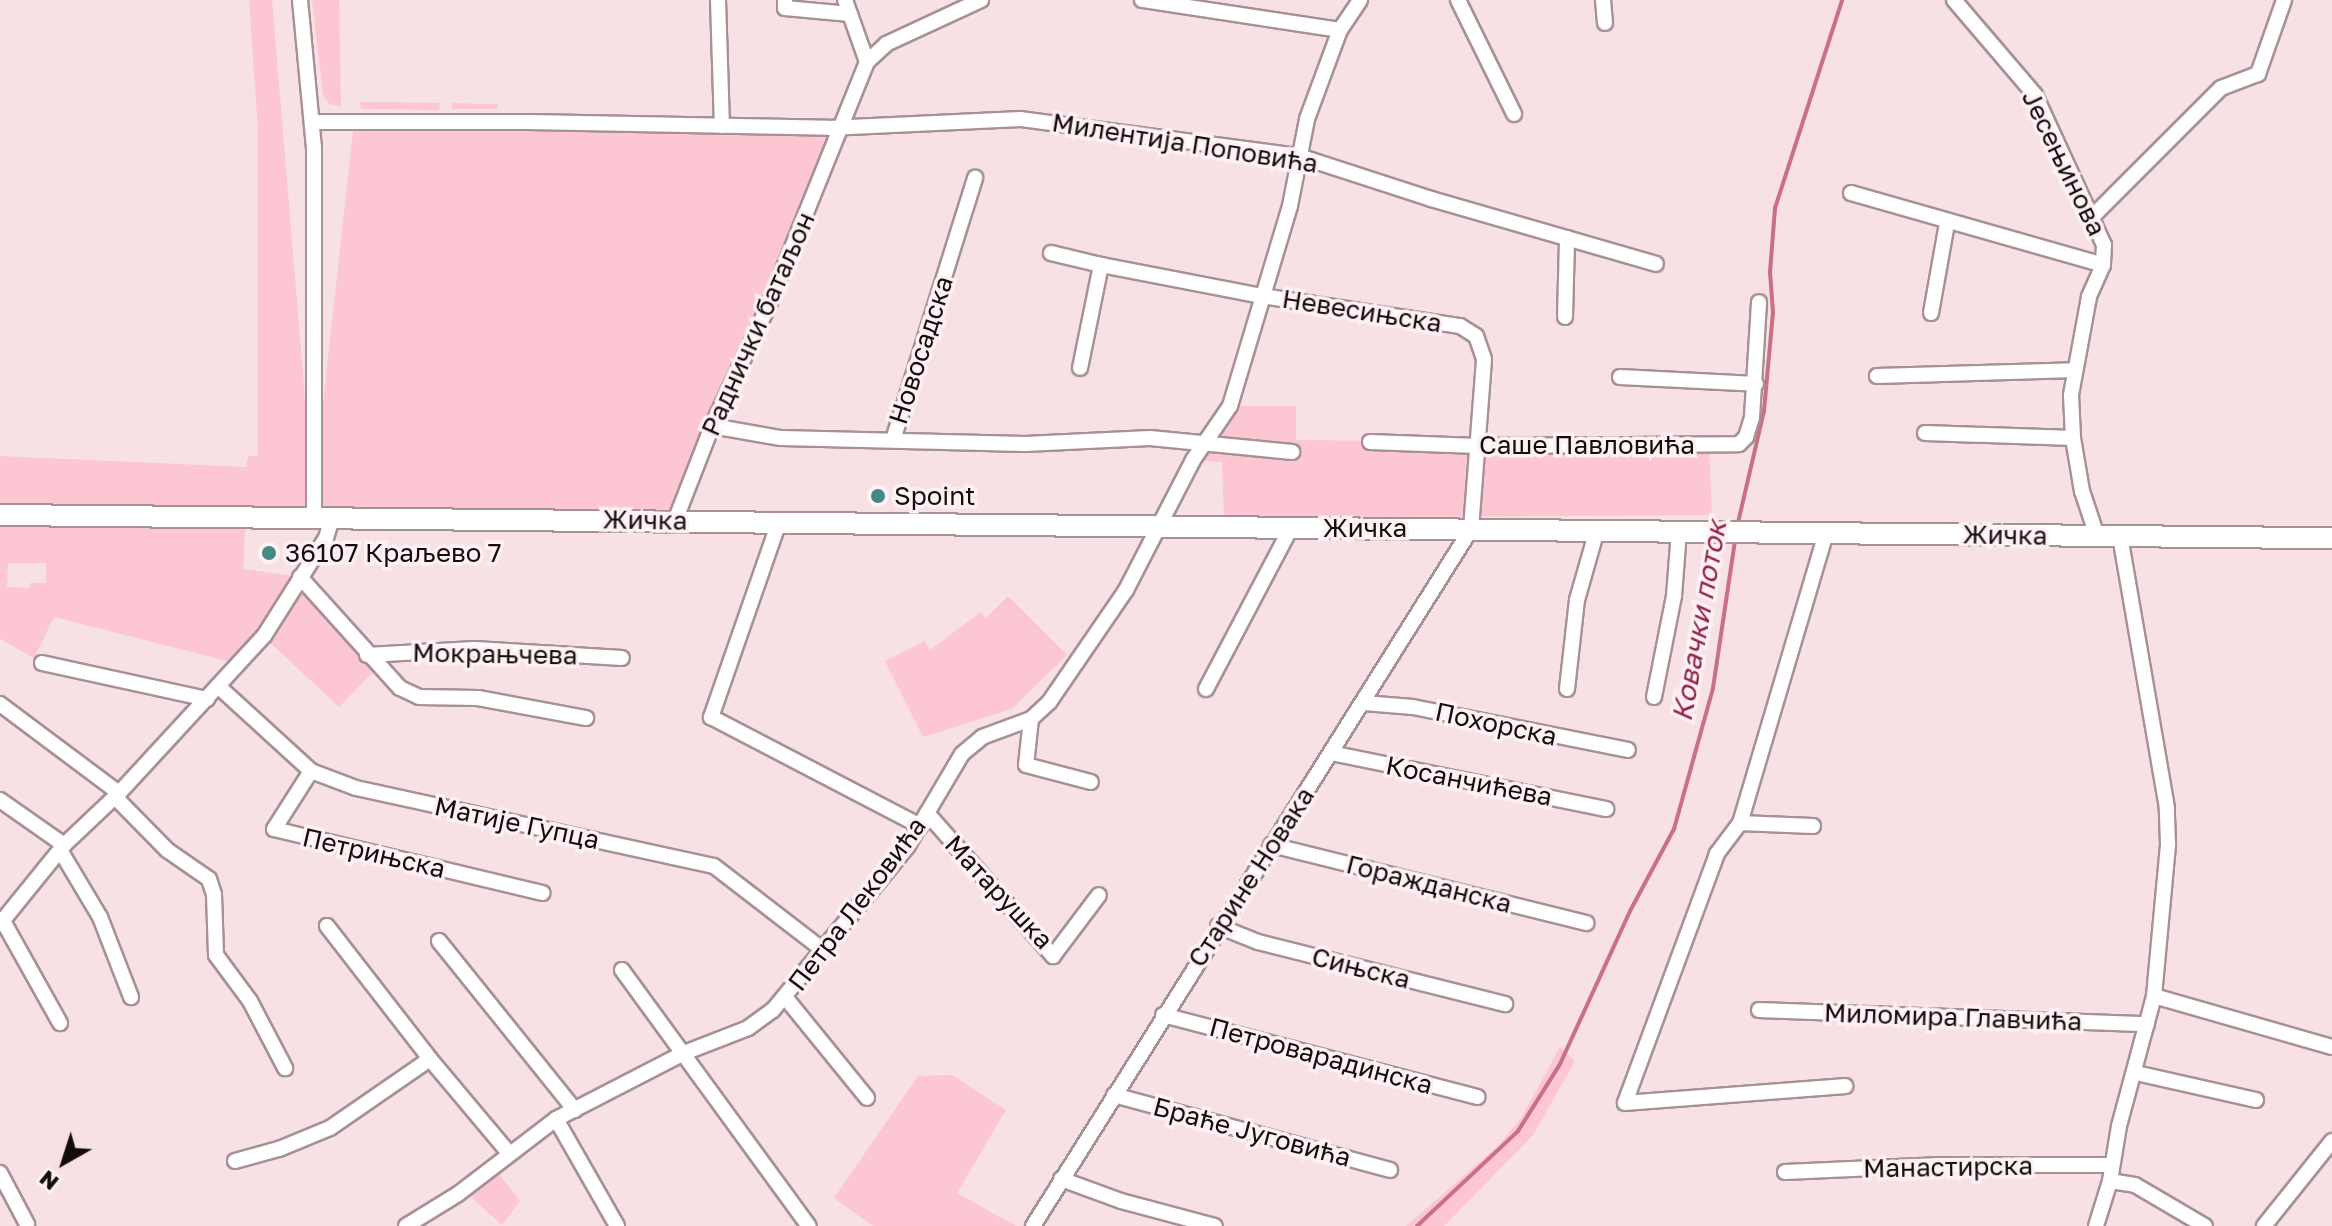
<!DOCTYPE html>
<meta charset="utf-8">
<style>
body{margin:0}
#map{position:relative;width:2332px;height:1226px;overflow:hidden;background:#f7e1e5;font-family:"Golos Text",sans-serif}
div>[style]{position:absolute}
.green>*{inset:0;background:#fcc6d2}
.stream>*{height:4px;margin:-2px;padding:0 2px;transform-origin:2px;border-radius:2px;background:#c96f86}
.roads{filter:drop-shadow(2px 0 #a69195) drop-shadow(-2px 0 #a69195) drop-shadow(0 2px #a69195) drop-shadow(0 -2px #a69195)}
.minor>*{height:14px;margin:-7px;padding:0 7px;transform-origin:7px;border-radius:7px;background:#fff}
.secondary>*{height:20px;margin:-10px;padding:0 10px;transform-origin:10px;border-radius:10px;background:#fff}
.dots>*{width:22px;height:22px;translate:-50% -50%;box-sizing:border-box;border:4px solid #fef0f3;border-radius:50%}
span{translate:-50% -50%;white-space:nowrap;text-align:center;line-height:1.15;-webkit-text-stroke:7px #fef0f3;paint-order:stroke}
.street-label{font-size:26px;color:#140d0e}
.poi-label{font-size:26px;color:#140d0e}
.left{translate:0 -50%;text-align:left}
.water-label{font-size:28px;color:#902349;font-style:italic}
.north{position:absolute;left:24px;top:1122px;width:80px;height:80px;-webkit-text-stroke:6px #fef0f3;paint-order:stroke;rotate:219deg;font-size:22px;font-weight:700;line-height:32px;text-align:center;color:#140d0e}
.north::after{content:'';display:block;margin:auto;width:28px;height:36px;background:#140d0e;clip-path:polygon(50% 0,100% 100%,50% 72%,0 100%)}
</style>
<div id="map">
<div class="green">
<div style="clip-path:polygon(evenodd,249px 0,272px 0,313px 494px,354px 122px,843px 128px,675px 521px,246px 518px,243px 569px,300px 577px,378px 667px,339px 707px,264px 637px,239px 664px,54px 617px,34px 658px,0 639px,0 456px,246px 467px,248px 456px,258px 456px,258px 131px,249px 0,8px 563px,46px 563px,46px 583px,30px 583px,30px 588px,7px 587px,8px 563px)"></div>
<div style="clip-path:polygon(312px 0,339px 0,341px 106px,329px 104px,323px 94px)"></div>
<div style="clip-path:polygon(360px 102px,369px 102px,440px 103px,439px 110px,361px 109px)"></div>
<div style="clip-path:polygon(452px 103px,481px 104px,498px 104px,497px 109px,452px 109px)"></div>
<div style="clip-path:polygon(1230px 406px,1296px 406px,1296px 440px,1709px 444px,1712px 515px,1224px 518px,1222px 462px,1193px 460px)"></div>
<div style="clip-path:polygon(1008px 596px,1067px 655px,1012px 709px,923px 737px,885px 661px,925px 641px,930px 650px,981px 612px,986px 618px)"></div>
<div style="clip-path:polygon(1560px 1047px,1575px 1061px,1533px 1135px,1444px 1226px,1406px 1226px,1498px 1146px,1521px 1118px)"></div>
<div style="clip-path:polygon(952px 1075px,1006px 1110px,957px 1193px,1016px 1226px,873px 1226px,834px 1198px,918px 1076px)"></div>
<div style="clip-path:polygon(496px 1170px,520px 1201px,502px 1225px,465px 1192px)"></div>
</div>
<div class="stream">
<div style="left:1737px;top:527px;width:119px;rotate:-76.9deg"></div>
<div style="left:1764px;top:411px;width:99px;rotate:-84.8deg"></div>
<div style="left:1773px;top:312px;width:40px;rotate:-94.3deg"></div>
<div style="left:1770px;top:272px;width:64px;rotate:-85.5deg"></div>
<div style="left:1775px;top:208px;width:219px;rotate:-72.1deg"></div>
<div style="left:1417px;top:1226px;width:139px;rotate:-43.2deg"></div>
<div style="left:1518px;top:1131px;width:79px;rotate:-57.9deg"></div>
<div style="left:1560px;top:1064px;width:168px;rotate:-65.4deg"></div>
<div style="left:1630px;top:911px;width:93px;rotate:-61.8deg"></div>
<div style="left:1674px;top:829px;width:146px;rotate:-74.5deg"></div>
<div style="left:1713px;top:688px;width:150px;rotate:-81.5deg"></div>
</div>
<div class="roads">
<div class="minor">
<div style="left:300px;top:0;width:148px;rotate:84.6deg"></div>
<div style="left:314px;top:147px;width:372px;rotate:90deg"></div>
<div style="left:718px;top:0;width:126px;rotate:88.2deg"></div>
<div style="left:785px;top:0;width:8px;rotate:90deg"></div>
<div style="left:785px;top:8px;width:65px;rotate:5.3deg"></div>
<div style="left:1142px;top:0;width:200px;rotate:8.6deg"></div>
<div style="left:1458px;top:0;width:127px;rotate:63.8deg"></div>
<div style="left:1603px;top:0;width:23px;rotate:85deg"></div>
<div style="left:1954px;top:0;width:125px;rotate:49.5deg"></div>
<div style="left:2035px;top:95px;width:165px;rotate:65.3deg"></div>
<div style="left:2104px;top:245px;width:20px;rotate:93deg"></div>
<div style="left:2103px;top:265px;width:35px;rotate:114deg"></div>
<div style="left:2089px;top:297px;width:100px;rotate:100.4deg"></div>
<div style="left:2071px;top:395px;width:43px;rotate:87.3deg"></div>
<div style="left:2073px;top:438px;width:54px;rotate:80.4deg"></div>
<div style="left:2082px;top:491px;width:47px;rotate:71.6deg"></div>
<div style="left:867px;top:62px;width:26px;rotate:-43deg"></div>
<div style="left:886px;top:44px;width:105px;rotate:-24.9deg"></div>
<div style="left:312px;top:122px;width:217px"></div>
<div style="left:529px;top:122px;width:300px;rotate:1.1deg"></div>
<div style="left:829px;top:128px;width:192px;rotate:-2.7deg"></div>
<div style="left:1021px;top:119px;width:280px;rotate:7.6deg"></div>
<div style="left:1299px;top:156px;width:139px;rotate:18deg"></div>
<div style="left:1431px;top:199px;width:234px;rotate:16.1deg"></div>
<div style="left:1851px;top:193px;width:262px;rotate:15.9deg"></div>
<div style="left:2092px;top:217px;width:182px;rotate:-45deg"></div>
<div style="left:2221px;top:88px;width:40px;rotate:-21deg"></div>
<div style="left:2258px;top:74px;width:78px;rotate:-70.6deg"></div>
<div style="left:1051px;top:253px;width:51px;rotate:13.5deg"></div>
<div style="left:1931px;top:313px;width:91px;rotate:-79.9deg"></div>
<div style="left:1565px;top:317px;width:79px;rotate:-88.5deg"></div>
<div style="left:1877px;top:376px;width:198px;rotate:-1.7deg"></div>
<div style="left:1620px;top:377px;width:136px;rotate:2.9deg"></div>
<div style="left:712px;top:426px;width:70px;rotate:9.9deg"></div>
<div style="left:781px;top:438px;width:244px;rotate:1.4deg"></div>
<div style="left:1025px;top:444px;width:125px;rotate:-2.7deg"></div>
<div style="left:1150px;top:438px;width:143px;rotate:5.6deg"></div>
<div style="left:1925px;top:433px;width:148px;rotate:1.9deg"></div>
<div style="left:893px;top:440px;width:275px;rotate:-72.6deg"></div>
<div style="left:1370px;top:442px;width:108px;rotate:2.1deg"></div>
<div style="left:1478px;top:446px;width:261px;rotate:-0.4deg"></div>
<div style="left:1739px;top:444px;width:10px;rotate:-45deg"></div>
<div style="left:1746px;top:437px;width:21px;rotate:-73deg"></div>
<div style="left:1752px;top:417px;width:115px;rotate:-86.5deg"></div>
<div style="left:675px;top:521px;width:102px;rotate:-68.7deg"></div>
<div style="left:712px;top:426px;width:137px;rotate:-64.9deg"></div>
<div style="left:770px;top:302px;width:259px;rotate:-68deg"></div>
<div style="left:867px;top:62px;width:66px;rotate:-109.5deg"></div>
<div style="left:779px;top:522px;width:207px;rotate:109.2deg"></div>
<div style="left:711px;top:717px;width:236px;rotate:27.5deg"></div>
<div style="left:1826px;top:533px;width:302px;rotate:106.5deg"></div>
<div style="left:1740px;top:823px;width:39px;rotate:127deg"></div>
<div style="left:1717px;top:854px;width:265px;rotate:110.3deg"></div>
<div style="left:1625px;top:1103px;width:221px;rotate:-4.4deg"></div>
<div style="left:300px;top:577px;width:149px;rotate:48deg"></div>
<div style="left:400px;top:688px;width:21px;rotate:25deg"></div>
<div style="left:419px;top:697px;width:59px;rotate:1deg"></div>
<div style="left:478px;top:698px;width:110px;rotate:10.5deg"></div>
<div style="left:367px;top:655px;width:108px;rotate:-3.2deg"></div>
<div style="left:475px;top:649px;width:147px;rotate:3.5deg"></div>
<div style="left:42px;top:663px;width:169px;rotate:12.3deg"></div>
<div style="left:218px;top:686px;width:126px;rotate:42.4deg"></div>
<div style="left:311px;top:771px;width:48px;rotate:20.7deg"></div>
<div style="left:356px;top:788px;width:366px;rotate:12.3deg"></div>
<div style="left:714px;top:866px;width:138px;rotate:37.6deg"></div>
<div style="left:1206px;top:689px;width:182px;rotate:-62.2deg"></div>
<div style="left:1567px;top:689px;width:90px;rotate:-83.6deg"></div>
<div style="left:1577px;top:600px;width:73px;rotate:-74.1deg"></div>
<div style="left:1654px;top:697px;width:103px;rotate:-78.8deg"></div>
<div style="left:1674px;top:596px;width:65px;rotate:-85.6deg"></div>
<div style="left:1364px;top:703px;width:49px;rotate:4.7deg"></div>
<div style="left:1413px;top:707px;width:219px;rotate:11.3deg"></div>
<div style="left:0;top:704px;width:149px;rotate:36.8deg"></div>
<div style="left:1031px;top:719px;width:46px;rotate:96.2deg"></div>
<div style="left:1026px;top:765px;width:67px;rotate:14.7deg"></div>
<div style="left:1331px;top:753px;width:281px;rotate:11.5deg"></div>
<div style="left:311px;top:771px;width:69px;rotate:122.5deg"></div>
<div style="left:274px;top:829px;width:276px;rotate:13.4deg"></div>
<div style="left:115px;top:797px;width:74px;rotate:45.5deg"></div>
<div style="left:167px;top:850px;width:51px;rotate:34.6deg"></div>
<div style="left:209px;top:879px;width:16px;rotate:72deg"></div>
<div style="left:214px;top:894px;width:61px;rotate:88.1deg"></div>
<div style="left:216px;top:955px;width:57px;rotate:53.5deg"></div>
<div style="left:250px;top:1001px;width:76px;rotate:62.4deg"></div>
<div style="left:0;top:800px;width:78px;rotate:35.1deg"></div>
<div style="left:927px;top:813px;width:191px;rotate:48.6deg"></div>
<div style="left:1053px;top:956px;width:76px;rotate:-53deg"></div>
<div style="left:1740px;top:823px;width:73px;rotate:2.4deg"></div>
<div style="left:1271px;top:845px;width:325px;rotate:13.9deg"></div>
<div style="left:60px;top:850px;width:78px;rotate:59.2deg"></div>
<div style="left:100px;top:917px;width:86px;rotate:68.8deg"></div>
<div style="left:3px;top:921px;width:117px;rotate:60.8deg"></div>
<div style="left:0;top:924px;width:102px;rotate:-51deg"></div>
<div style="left:64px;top:845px;width:76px;rotate:-43.4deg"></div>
<div style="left:119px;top:793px;width:214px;rotate:-47.3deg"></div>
<div style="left:264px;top:636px;width:116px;rotate:-57.7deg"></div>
<div style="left:326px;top:538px;width:21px;rotate:-73deg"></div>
<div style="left:327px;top:926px;width:168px;rotate:52.2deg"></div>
<div style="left:430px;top:1059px;width:123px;rotate:50deg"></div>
<div style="left:1218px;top:926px;width:43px;rotate:21.8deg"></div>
<div style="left:1258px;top:942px;width:255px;rotate:14.1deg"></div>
<div style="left:439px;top:941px;width:217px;rotate:51.2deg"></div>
<div style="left:622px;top:970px;width:317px;rotate:53.9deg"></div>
<div style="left:2154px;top:996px;width:185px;rotate:16deg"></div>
<div style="left:785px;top:997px;width:130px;rotate:50.9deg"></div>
<div style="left:1759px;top:1010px;width:388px;rotate:2.1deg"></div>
<div style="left:1163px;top:1015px;width:325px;rotate:14.6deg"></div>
<div style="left:2136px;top:1073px;width:123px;rotate:12.7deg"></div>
<div style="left:1114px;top:1095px;width:286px;rotate:15.2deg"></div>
<div style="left:556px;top:1119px;width:123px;rotate:60.3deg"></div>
<div style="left:235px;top:1161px;width:46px;rotate:-15.3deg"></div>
<div style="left:279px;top:1149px;width:55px;rotate:-22.4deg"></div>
<div style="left:330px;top:1128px;width:121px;rotate:-34.6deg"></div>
<div style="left:1785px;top:1172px;width:156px;rotate:-2.6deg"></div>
<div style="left:1941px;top:1165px;width:169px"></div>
<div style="left:0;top:1173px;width:58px;rotate:62.1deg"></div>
<div style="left:1061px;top:1179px;width:64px;rotate:20.1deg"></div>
<div style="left:1121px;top:1201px;width:97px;rotate:14.9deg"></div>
<div style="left:2110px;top:1181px;width:25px;rotate:9deg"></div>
<div style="left:2135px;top:1185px;width:81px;rotate:30.4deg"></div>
<div style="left:406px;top:1226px;width:61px;rotate:-31.6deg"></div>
<div style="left:458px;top:1194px;width:123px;rotate:-37.4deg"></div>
<div style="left:556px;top:1119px;width:144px;rotate:-27.3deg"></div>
<div style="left:684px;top:1053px;width:69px;rotate:-21.3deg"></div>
<div style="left:748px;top:1028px;width:31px;rotate:-36deg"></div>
<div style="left:773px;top:1010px;width:211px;rotate:-50.6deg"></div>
<div style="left:907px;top:847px;width:108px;rotate:-59.4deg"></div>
<div style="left:962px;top:754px;width:26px;rotate:-40deg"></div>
<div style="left:982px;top:737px;width:52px;rotate:-20.2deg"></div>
<div style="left:1031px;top:719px;width:26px;rotate:-43deg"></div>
<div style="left:1050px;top:701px;width:135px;rotate:-55.6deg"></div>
<div style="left:1126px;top:590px;width:146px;rotate:-62.7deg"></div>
<div style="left:1193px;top:460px;width:65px;rotate:-55.6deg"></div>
<div style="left:1230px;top:406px;width:209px;rotate:-73.3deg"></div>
<div style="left:1290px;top:206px;width:89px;rotate:-78.9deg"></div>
<div style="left:1307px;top:119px;width:95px;rotate:-69.7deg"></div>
<div style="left:1340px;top:30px;width:36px;rotate:-56deg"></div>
<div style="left:1033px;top:1226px;width:823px;rotate:-57.85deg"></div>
<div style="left:1471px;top:529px;width:170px;rotate:-85.6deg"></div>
<div style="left:1484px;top:359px;width:24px;rotate:-109deg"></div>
<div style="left:1476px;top:336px;width:19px;rotate:-148deg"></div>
<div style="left:1460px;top:326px;width:200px;rotate:-171.4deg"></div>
<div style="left:1262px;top:296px;width:164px;rotate:-169.1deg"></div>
<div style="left:1101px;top:265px;width:105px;rotate:101.5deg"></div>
<div style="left:2096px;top:1226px;width:47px;rotate:-72.7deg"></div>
<div style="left:2110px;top:1181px;width:56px;rotate:-80.7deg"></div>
<div style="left:2119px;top:1126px;width:135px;rotate:-74.9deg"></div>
<div style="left:2154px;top:996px;width:153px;rotate:-84.7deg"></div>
<div style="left:2168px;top:844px;width:36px;rotate:-92deg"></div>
<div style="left:2167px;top:808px;width:276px;rotate:-99.8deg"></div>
<div style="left:2264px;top:1226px;width:109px;rotate:-51.3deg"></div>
</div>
<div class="secondary">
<div style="left:0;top:515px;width:2332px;rotate:0.57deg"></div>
</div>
</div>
<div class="dots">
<div style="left:878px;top:496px;background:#438a84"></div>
<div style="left:269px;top:553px;background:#438a84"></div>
</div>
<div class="street-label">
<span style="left:1185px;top:143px;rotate:9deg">Милентија Поповића</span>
<span style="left:2064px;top:163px;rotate:64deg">Јесењинова</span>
<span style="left:1362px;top:311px;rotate:9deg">Невесињска</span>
<span style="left:758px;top:324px;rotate:-66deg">Раднички батаљон</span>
<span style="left:921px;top:350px;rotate:-72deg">Новосадска</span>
<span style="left:1587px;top:445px">Саше Павловића</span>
<span style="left:645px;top:520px;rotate:1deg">Жичка</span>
<span style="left:1365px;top:528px">Жичка</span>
<span style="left:2005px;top:535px;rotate:1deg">Жичка</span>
<span style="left:495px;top:654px;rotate:1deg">Мокрањчева</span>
<span style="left:1496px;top:724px;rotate:12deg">Похорска</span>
<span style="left:1469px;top:781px;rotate:11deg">Косанчићева</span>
<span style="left:517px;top:823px;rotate:12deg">Матије Гупца</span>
<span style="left:374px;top:853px;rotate:13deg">Петрињска</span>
<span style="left:1251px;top:877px;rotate:-57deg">Старине Новака</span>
<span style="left:1429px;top:884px;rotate:14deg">Горажданска</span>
<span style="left:999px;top:892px;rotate:47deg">Матарушка</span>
<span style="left:857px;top:904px;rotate:-53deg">Петра Лековића</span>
<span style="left:1361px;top:968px;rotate:14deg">Сињска</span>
<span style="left:1953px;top:1017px;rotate:2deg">Миломира Главчића</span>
<span style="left:1321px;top:1056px;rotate:15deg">Петроварадинска</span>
<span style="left:1252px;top:1132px;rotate:15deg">Браће Југовића</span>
<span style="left:1948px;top:1167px;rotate:-1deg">Манастирска</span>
</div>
<div class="poi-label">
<span class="left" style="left:894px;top:496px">Spoint</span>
<span class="left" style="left:285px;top:553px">36107 Краљево 7</span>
</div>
<div class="water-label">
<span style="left:1699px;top:621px;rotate:-80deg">Ковачки поток</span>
</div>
<div class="north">N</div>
</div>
